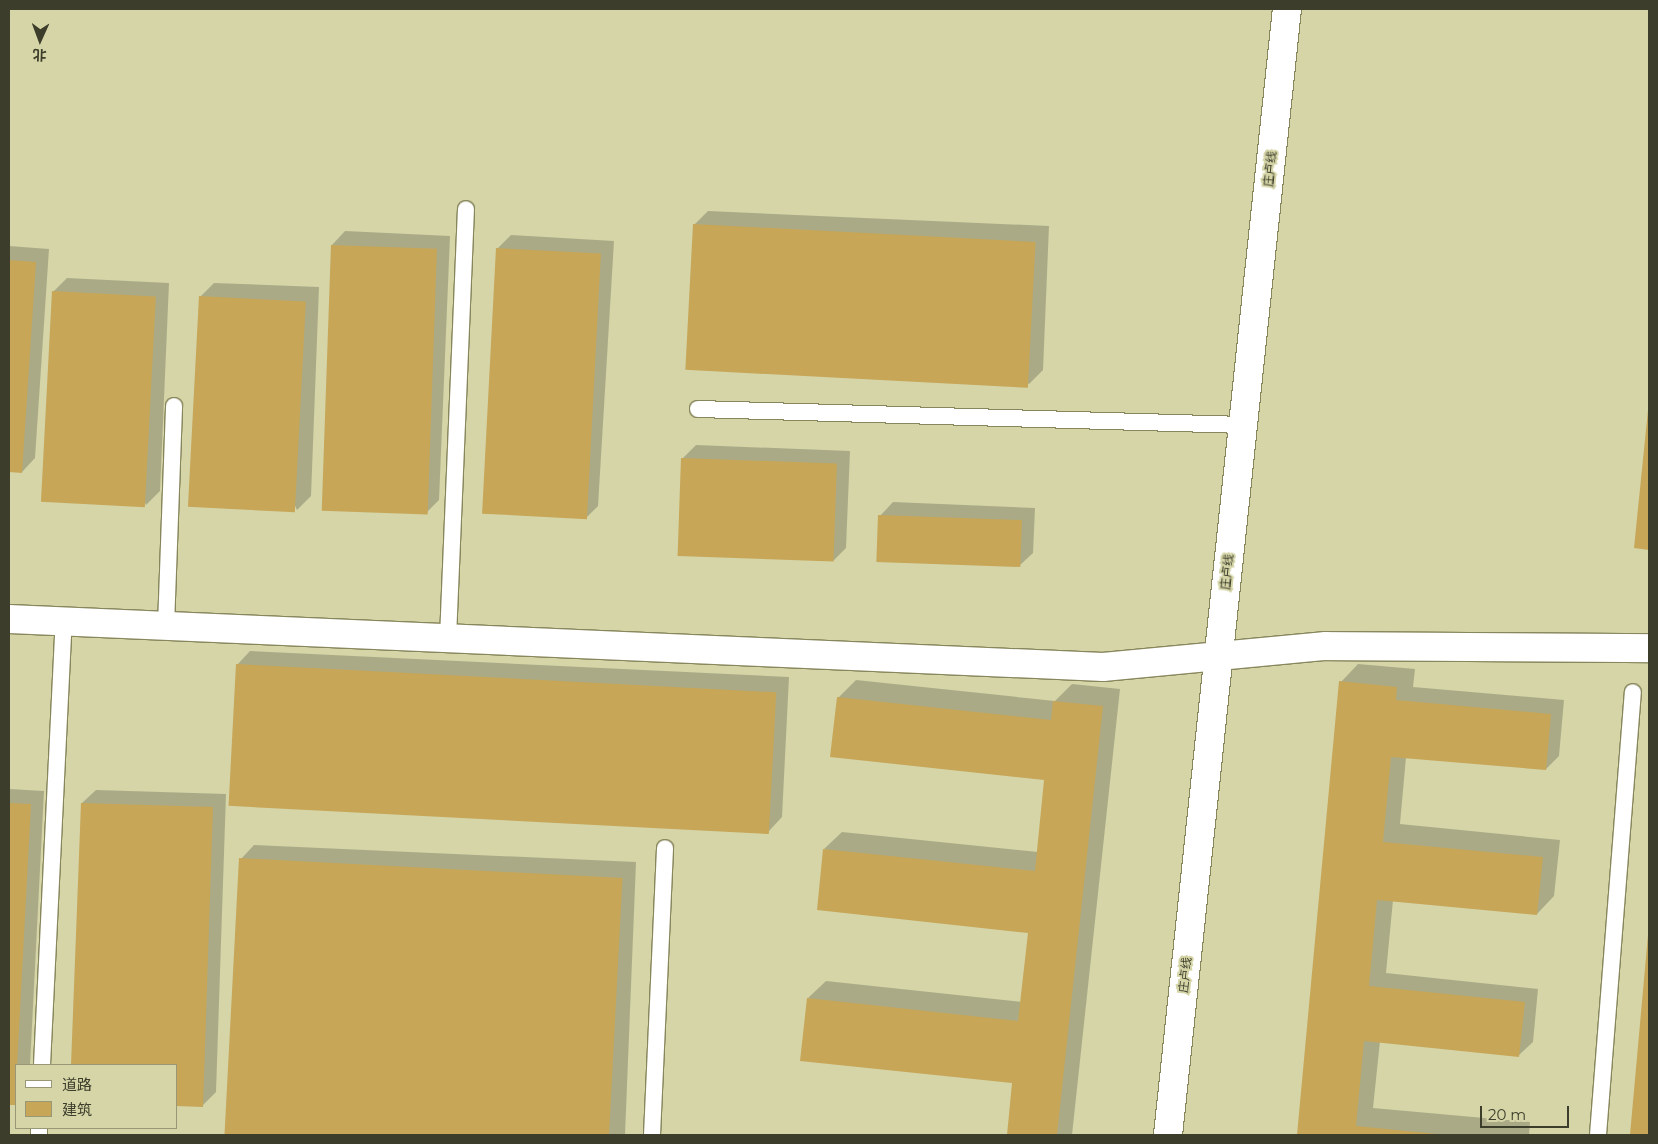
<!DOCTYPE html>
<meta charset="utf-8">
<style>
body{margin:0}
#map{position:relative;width:1658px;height:1144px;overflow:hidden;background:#d5d5a8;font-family:Montserrat,"Noto Sans SC",sans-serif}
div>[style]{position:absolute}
.shadow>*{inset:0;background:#0003}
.building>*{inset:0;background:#c7a658;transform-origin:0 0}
.roads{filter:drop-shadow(1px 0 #87865c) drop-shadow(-1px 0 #87865c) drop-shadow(0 1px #87865c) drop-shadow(0 -1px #87865c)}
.service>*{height:16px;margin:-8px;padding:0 8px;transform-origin:8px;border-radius:8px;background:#fff}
.minor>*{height:28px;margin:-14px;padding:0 14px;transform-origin:14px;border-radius:14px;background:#fff}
.secondary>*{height:28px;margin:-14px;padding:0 14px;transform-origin:14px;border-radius:14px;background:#fff}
span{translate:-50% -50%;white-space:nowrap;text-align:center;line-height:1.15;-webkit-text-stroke:4px #d5d5a8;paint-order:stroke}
.street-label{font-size:12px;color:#3d3d2b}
.frame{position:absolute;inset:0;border:10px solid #3d3d2b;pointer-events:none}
.legend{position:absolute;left:15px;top:1064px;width:162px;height:65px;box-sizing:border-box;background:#d5d5a8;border:1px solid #989876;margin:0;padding:6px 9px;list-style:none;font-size:15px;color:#3d3d2b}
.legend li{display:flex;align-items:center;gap:10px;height:25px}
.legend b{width:25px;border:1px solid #989876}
.north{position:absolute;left:15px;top:15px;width:50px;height:50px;-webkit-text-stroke:4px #d5d5a8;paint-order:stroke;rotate:182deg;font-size:14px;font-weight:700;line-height:20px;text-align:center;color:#3d3d2b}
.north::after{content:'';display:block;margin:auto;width:18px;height:22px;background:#3d3d2b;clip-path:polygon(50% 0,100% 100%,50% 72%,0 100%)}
.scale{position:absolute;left:1480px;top:1106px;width:89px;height:22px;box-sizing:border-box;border:2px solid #3d3d2b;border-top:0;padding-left:6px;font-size:15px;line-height:18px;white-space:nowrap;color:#3d3d2b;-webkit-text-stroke:4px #d5d5a8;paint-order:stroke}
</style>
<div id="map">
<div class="shadow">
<div style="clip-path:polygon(708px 211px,1049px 226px,1043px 370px,1029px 384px,694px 225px)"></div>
<div style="clip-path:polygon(345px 231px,450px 236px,439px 500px,425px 514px,332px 245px)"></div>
<div style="clip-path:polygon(511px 235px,614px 241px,598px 506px,585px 519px,497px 249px)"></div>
<div style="clip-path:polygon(9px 246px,49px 249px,35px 458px,22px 472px,9px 471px)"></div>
<div style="clip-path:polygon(67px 278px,169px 283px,160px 491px,146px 505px,53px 292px)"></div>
<div style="clip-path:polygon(214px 283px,319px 287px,311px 496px,297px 510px,200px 297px)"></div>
<div style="clip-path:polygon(1649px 410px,1649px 549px,1635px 547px)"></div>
<div style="clip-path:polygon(696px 445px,850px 451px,846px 548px,833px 561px,682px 459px)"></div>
<div style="clip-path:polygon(893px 502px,1035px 508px,1033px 553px,1019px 566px,880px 516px)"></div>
<div style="clip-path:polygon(250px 651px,789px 677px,782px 817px,769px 831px,237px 665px)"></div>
<div style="clip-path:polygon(1358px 664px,1415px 669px,1413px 687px,1564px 700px,1559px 756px,1546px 769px,1406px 757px,1400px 824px,1560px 840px,1554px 896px,1537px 914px,1393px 900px,1386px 973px,1538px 989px,1533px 1042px,1519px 1055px,1380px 1041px,1373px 1108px,1530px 1122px,1529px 1135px,1298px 1135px,1341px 682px)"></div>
<div style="clip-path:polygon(856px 680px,1055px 701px,1072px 684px,1120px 689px,1072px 1135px,1008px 1135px,1014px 1082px,808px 998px,826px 981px,1022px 1002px,1029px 931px,824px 849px,842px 832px,1038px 852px,1045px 779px,838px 698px)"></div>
<div style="clip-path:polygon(9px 789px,44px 791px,30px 1065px,16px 1065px,15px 1104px,9px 1104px)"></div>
<div style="clip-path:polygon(96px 790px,226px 794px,216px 1092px,202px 1106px,176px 1065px,73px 1065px,82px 803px)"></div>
<div style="clip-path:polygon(254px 845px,636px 862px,625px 1135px,229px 1135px,241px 859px)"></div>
<div style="clip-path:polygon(1649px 934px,1649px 1135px,1632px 1135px)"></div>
</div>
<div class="building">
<div style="left:693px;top:224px;width:343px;height:146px;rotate:3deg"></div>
<div style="left:331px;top:245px;width:106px;height:266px;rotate:2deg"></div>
<div style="left:496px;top:248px;width:105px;height:266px;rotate:3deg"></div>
<div style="clip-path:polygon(9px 260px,36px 262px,22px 473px,9px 472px)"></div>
<div style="left:52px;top:291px;width:104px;height:211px;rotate:3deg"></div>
<div style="left:199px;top:296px;width:107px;height:211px;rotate:3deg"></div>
<div style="clip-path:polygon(1648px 410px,1649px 410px,1649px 550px,1634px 548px)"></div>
<div style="left:681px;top:458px;width:156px;height:98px;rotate:2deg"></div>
<div style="left:878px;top:515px;width:144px;height:47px;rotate:2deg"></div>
<div style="left:236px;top:664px;width:541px;height:142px;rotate:3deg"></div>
<div style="clip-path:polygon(1339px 681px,1397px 687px,1396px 700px,1551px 714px,1546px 770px,1391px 757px,1383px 842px,1543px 857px,1537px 915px,1377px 900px,1369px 986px,1525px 1002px,1519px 1057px,1364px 1041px,1356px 1126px,1447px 1135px,1297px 1135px)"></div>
<div style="clip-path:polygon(837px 697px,1051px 720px,1053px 701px,1103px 706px,1057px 1135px,1007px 1135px,1012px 1083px,800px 1061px,807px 998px,1018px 1021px,1028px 933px,817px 910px,823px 849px,1035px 871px,1044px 780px,830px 757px)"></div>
<div style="clip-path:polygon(9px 803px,31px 804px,15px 1105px,9px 1105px)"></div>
<div style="clip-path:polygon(81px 803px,213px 807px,203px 1107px,176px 1106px,176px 1065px,71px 1065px)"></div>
<div style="left:239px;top:858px;width:384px;height:277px;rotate:3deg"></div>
<div style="clip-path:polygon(1648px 935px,1649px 1135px,1630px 1135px)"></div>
</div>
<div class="roads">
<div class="service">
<div style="left:698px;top:409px;width:545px;rotate:1.68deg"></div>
<div style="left:166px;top:626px;width:220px;rotate:-87.9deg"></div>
<div style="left:448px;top:638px;width:429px;rotate:-87.6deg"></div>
<div style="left:42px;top:1065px;width:445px;rotate:-87.2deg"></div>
<div style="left:39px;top:1135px;width:7px;rotate:-90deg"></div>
<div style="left:652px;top:1135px;width:287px;rotate:-87.4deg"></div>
<div style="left:1598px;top:1135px;width:444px;rotate:-85.5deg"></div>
</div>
<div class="minor">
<div style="left:9px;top:619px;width:1095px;rotate:2.51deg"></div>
<div style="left:1103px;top:667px;width:224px;rotate:-5.4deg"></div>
<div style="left:1326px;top:646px;width:323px;rotate:0.4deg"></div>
</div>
<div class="secondary">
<div style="left:1168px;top:1135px;width:1132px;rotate:-83.97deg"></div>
</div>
</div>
<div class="street-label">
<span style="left:1270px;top:169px;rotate:-84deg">庄卢线</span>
<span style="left:1227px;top:572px;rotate:-84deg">庄卢线</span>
<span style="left:1185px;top:975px;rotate:-84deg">庄卢线</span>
</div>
<div class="frame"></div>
<ul class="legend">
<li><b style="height:6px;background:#fff"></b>道路</li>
<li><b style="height:14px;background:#c7a658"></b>建筑</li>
</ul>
<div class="north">北</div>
<div class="scale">20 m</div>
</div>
